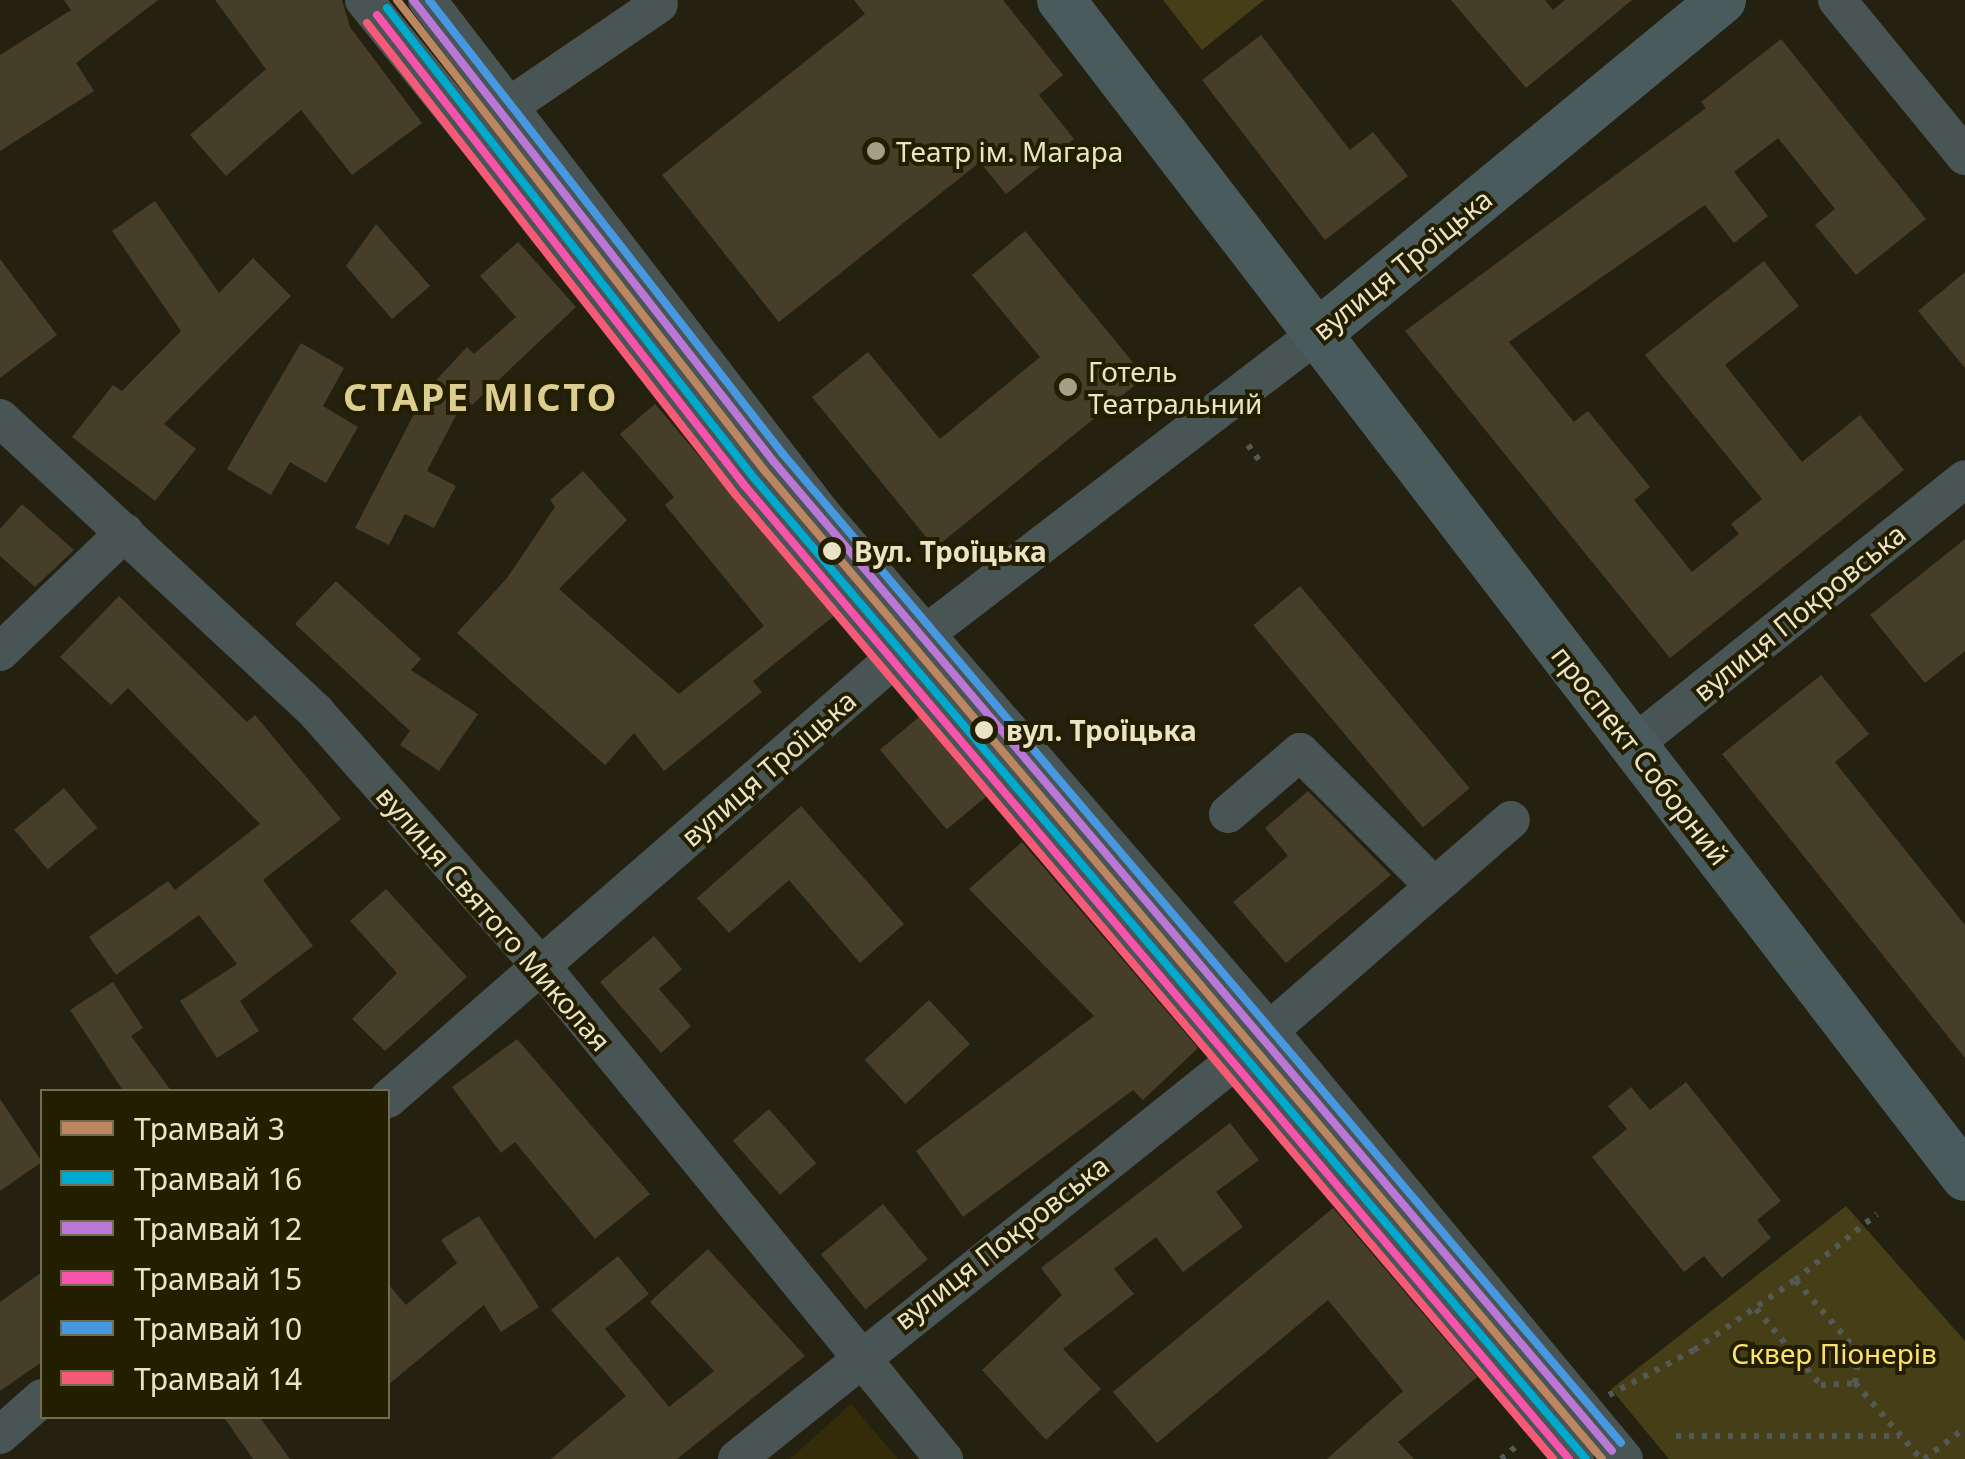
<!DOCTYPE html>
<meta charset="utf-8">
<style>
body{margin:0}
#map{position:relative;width:1965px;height:1459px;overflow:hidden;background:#252110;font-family:"Noto Sans",sans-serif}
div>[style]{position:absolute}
.built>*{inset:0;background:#342c09}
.green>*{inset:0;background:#463e17}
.building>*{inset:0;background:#473e29;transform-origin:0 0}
.path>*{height:6px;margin-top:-3px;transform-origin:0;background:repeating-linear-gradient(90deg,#535955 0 5px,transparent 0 13px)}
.minor>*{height:38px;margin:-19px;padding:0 19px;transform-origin:19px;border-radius:19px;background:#495454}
.major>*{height:48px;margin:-24px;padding:0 24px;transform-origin:24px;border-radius:24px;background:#495b5d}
.tram-1>*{height:8px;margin:-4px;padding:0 4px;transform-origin:4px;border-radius:4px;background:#bb8660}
.tram-2>*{height:8px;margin:-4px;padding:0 4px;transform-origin:4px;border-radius:4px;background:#00a9ce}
.tram-3>*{height:8px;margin:-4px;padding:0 4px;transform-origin:4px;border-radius:4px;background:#ba77d6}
.tram-4>*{height:8px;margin:-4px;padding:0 4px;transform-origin:4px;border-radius:4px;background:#f653ac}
.tram-5>*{height:8px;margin:-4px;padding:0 4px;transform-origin:4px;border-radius:4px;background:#4699e1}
.tram-6>*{height:8px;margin:-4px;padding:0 4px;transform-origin:4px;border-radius:4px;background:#f75a77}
.dots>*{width:28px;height:28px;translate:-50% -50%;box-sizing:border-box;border:5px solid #241e00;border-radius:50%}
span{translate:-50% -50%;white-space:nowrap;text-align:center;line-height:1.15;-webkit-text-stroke:8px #241e00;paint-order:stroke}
.poi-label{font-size:28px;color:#eae3c5}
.left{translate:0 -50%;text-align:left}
.street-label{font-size:28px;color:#eae3c5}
.stop-label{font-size:28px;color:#eae3c5;font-weight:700}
.park-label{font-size:28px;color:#fce26b}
.district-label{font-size:38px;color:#dcce91;font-weight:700;letter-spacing:2.5px}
.legend{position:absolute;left:40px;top:1089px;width:350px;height:330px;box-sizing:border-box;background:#241e00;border:2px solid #736d4f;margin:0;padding:12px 18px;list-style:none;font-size:30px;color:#eae3c5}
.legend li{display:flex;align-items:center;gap:20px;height:50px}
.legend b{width:50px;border:2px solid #736d4f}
</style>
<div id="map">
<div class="built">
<div style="clip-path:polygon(851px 1404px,898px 1459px,790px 1459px)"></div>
</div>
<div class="green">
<div style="clip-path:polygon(1163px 0,1264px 0,1202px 50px)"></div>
<div style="clip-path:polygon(1846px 1206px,1965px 1341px,1965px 1459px,1669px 1459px,1611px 1389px)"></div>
</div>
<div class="building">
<div style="clip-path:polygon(64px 0,158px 0,76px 63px,94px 91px,0 151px,0 55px,71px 10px)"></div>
<div style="clip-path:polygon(215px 0,342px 0,350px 27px,422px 123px,352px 175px,301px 110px,226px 176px,190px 135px,266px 69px)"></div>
<div style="clip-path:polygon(854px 0,1003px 0,1063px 75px,1039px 95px,1074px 139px,1006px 194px,980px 162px,779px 322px,662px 175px,865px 14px)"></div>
<div style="clip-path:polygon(1451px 0,1545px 0,1553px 10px,1565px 0,1632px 0,1526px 88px)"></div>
<div style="clip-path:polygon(1261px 35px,1350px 150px,1373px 132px,1408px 176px,1325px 240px,1202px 80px)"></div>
<div style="clip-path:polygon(1781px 39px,1926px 219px,1856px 275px,1815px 225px,1835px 209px,1778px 138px,1734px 172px,1768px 216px,1734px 243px,1705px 205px,1509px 342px,1574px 422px,1588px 411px,1650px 487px,1634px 500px,1692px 572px,1739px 534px,1731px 524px,1762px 499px,1645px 355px,1764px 261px,1799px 306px,1725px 365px,1802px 462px,1860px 415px,1904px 470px,1670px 658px,1405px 331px,1706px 108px,1701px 102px)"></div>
<div style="clip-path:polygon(155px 201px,219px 293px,253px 258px,291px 296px,164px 424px,196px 449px,155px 501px,72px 437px,113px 385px,122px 391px,181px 331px,112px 231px)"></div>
<div style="clip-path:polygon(376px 224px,430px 286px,392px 319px,346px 266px)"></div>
<div style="clip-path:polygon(1025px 231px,1145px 377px,935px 548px,812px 397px,868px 352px,940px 439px,1040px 357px,972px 275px)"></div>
<div style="clip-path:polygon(518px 242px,576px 307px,472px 405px,465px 398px,427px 471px,456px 486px,434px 528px,405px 514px,389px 545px,355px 528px,426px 391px,467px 347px,474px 354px,516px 317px,480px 276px)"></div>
<div style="clip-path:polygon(0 259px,57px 335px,0 378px)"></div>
<div style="clip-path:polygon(1965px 272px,1965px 368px,1918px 311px)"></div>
<div style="clip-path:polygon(301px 343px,344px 368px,323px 406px,358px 427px,326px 483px,290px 462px,271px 495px,227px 469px)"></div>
<div style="clip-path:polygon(655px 404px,834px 616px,753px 681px,762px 692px,664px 771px,634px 733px,605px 765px,457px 633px,507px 578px,555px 507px,550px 500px,583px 471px,627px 520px,559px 589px,679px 694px,764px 626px,665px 505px,674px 497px,620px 434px)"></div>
<div style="clip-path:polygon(22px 504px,74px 550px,35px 587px,0 556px,0 529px)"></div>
<div style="clip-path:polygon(1965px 539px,1965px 651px,1925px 683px,1870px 615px)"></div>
<div style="clip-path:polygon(336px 581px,421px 659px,411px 670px,478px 714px,439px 771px,400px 745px,410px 731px,295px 624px)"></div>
<div style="left:1300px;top:586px;width:264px;height:61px;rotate:50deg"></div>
<div style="clip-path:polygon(119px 596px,247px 722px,255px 715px,341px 819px,263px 880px,313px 946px,240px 1001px,259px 1031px,217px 1058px,180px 1001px,237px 964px,199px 915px,116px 975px,89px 937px,168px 881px,175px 890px,260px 824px,128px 688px,111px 705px,60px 657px)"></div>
<div style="clip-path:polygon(1821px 675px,1869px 734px,1835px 762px,1965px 925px,1965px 1058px,1722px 754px)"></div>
<div style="left:919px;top:717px;width:104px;height:51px;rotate:50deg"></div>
<div style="left:64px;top:788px;width:52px;height:65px;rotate:50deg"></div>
<div style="clip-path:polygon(1308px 791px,1391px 875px,1286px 963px,1233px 902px,1288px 856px,1265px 828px)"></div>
<div style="clip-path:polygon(801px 806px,904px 924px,860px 963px,789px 880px,729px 933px,697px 898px)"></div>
<div style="clip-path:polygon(1022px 842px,1198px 1048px,1143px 1100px,1133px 1090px,963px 1217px,916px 1151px,1094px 1016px,969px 889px)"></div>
<div style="clip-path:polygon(386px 889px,467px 977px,385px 1051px,352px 1019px,397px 973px,350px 921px)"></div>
<div style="clip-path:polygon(654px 936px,682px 969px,659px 989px,691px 1026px,661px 1053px,600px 982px)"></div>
<div style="clip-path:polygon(113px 982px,143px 1028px,131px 1036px,172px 1092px,124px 1092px,70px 1010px)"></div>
<div style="left:929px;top:1000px;width:60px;height:88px;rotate:47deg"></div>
<div style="clip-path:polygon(517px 1039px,650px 1194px,595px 1239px,515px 1142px,501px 1153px,452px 1087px)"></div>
<div style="clip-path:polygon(1686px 1082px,1781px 1201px,1757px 1220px,1771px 1238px,1722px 1278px,1704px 1256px,1684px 1272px,1592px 1157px,1627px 1129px,1608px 1106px,1631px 1087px,1650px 1110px)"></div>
<div style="clip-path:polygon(0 1099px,42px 1162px,0 1191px)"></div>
<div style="left:769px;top:1109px;width:72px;height:48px;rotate:49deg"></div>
<div style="clip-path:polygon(1230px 1123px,1259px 1160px,1216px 1192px,1243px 1227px,1183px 1272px,1156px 1237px,1114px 1269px,1134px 1294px,1063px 1349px,1101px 1389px,1046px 1440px,982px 1370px,1062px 1295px,1041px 1268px)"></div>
<div style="left:883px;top:1204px;width:71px;height:80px;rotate:51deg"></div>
<div style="clip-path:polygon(1333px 1208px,1477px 1377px,1398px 1442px,1414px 1459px,1327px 1459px,1403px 1391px,1328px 1300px,1157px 1443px,1113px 1392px)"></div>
<div style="clip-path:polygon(479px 1216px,539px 1307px,501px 1332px,484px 1305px,388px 1385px,388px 1284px,406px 1305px,457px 1263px,441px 1240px)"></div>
<div style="clip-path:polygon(708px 1249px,805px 1356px,677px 1459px,551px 1459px,626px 1396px,551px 1310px,618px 1256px,649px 1294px,605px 1329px,669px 1407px,714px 1371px,650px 1302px)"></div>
<div style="clip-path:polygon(42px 1272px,42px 1362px,0 1391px,0 1302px)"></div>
<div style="clip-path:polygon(223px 1416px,259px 1416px,290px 1459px,253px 1459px)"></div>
</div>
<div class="path">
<div style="left:1248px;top:445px;width:22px;rotate:54deg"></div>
<div style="left:1756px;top:1309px;width:100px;rotate:49.5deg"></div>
<div style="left:1821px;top:1385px;width:34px;rotate:-3deg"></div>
<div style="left:1855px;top:1383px;width:101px;rotate:49deg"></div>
<div style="left:1855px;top:1383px;width:30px;rotate:-82deg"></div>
<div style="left:1859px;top:1353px;width:97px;rotate:-131.2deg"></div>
<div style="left:1795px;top:1280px;width:105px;rotate:-38.8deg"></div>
<div style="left:1609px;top:1395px;width:96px;rotate:-27.9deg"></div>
<div style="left:1694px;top:1350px;width:123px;rotate:-34.7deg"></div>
<div style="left:1676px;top:1436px;width:224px"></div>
<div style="left:1501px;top:1459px;width:23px;rotate:-40deg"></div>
<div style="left:1924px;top:1459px;width:51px;rotate:-37.1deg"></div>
</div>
<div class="minor">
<div style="left:364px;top:0;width:789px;rotate:50.97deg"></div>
<div style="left:861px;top:613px;width:1107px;rotate:49.84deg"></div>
<div style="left:427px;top:0;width:647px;rotate:52.47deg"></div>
<div style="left:821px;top:513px;width:683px;rotate:49.1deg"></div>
<div style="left:1268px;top:1029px;width:558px;rotate:50.38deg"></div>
<div style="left:1837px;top:0;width:202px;rotate:50.6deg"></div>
<div style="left:511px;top:105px;width:179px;rotate:-34.3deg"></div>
<div style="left:0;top:418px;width:432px;rotate:42.9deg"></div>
<div style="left:316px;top:712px;width:339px;rotate:48.5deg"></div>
<div style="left:541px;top:966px;width:637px;rotate:50.74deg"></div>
<div style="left:0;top:652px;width:173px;rotate:-43.8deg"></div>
<div style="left:1633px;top:745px;width:425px;rotate:-38.7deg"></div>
<div style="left:1228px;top:814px;width:95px;rotate:-40.7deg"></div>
<div style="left:1300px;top:752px;width:188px;rotate:45deg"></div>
<div style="left:388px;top:1099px;width:676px;rotate:-41.04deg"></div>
<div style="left:898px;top:655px;width:528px;rotate:-37.46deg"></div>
<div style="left:0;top:1435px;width:56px;rotate:-41.4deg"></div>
<div style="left:737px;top:1459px;width:642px;rotate:-38.67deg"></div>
<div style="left:1238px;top:1058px;width:362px;rotate:-41.1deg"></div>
</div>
<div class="major">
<div style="left:1061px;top:0;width:1484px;rotate:52.47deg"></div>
<div style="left:1317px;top:334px;width:525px;rotate:-39.51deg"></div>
</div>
<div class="tram-1">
<div style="left:397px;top:0;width:596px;rotate:52.02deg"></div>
<div style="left:764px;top:470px;width:1296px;rotate:49.72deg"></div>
</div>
<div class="tram-2">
<div style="left:387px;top:8px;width:596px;rotate:52.02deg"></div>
<div style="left:754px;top:478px;width:1286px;rotate:49.7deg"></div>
</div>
<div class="tram-3">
<div style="left:413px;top:0;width:586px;rotate:52deg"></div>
<div style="left:774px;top:462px;width:1296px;rotate:49.72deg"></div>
</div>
<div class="tram-4">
<div style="left:377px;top:15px;width:598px;rotate:52deg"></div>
<div style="left:745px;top:486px;width:1275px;rotate:49.74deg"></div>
</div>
<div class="tram-5">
<div style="left:429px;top:0;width:576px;rotate:52.06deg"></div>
<div style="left:783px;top:454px;width:1296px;rotate:49.72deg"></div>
</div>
<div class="tram-6">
<div style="left:367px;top:23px;width:598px;rotate:52deg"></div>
<div style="left:735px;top:494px;width:1265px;rotate:49.71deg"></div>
</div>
<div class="dots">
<div style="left:876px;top:151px;background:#a59f86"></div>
<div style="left:1068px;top:387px;background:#a59f86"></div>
<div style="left:832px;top:551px;background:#eae3c5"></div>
<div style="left:984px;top:730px;background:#eae3c5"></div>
</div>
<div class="poi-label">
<span class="left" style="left:896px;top:151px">Театр ім. Магара</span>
<span class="left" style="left:1088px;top:387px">Готель<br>Театральний</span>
</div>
<div class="street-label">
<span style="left:1402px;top:264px;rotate:-39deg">вулиця Троїцька</span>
<span style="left:1799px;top:612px;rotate:-39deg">вулиця Покровська</span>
<span style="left:1641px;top:755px;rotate:52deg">проспект Соборний</span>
<span style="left:768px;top:768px;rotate:-41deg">вулиця Троїцька</span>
<span style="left:494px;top:918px;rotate:49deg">вулиця Святого Миколая</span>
<span style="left:1001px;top:1242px;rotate:-38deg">вулиця Покровська</span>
</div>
<div class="stop-label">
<span class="left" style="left:854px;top:551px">Вул. Троїцька</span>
<span class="left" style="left:1006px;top:730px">вул. Троїцька</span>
</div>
<div class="park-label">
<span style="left:1834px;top:1353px">Сквер Піонерів</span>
</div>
<div class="district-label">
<span style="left:481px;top:397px">СТАРЕ МІСТО</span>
</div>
<ul class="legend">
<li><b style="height:12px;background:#bb8660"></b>Трамвай 3</li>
<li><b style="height:12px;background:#00a9ce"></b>Трамвай 16</li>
<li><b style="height:12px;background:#ba77d6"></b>Трамвай 12</li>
<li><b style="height:12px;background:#f653ac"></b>Трамвай 15</li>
<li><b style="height:12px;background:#4699e1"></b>Трамвай 10</li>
<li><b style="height:12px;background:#f75a77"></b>Трамвай 14</li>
</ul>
</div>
